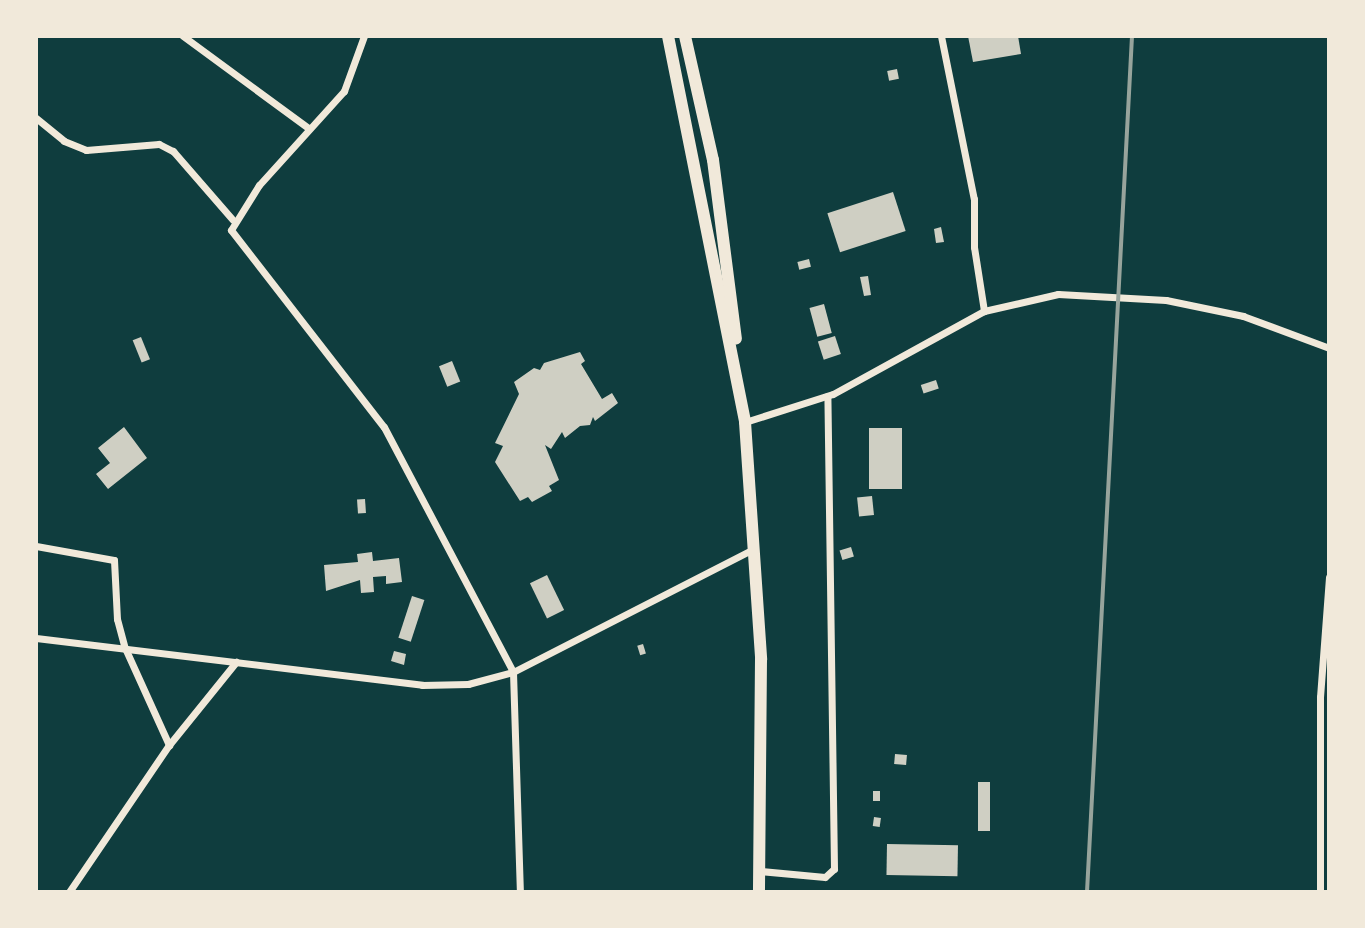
<!DOCTYPE html>
<style>
body{margin:0}
#map{position:relative;width:1365px;height:928px;overflow:hidden;background:#0f3d3e;font-family:"DM Sans",sans-serif}
div>[style]{position:absolute}
.building>*{inset:0;background:#cfcfc3;transform-origin:0 0}
.minor>*{height:7px;margin:-3.5px;padding:0 3.5px;transform-origin:3.5px;border-radius:3.5px;background:#f1e9da}
.trunk>*{height:12px;margin:-6px;padding:0 6px;transform-origin:6px;border-radius:6px;background:#f1e9da}
.rail>*{height:4px;margin:-2px;padding:0 2px;transform-origin:2px;border-radius:2px;background:#97a49c}
span{translate:-50% -50%;white-space:nowrap;text-align:center;line-height:1.15;-webkit-text-stroke:7px #f1e9da;paint-order:stroke}
.frame{position:absolute;inset:0;border:38px solid #f1e9da;pointer-events:none}
</style>
<div id="map">
<div class="building">
<div style="clip-path:polygon(968px 36px,1018px 36px,1021px 54px,973px 62px)"></div>
<div style="left:897px;top:69px;width:10px;height:10px;rotate:79deg"></div>
<div style="left:893px;top:192px;width:41px;height:69px;rotate:72deg"></div>
<div style="clip-path:polygon(941px 227px,944px 242px,936px 243px,934px 229px)"></div>
<div style="left:809px;top:259px;width:8px;height:12px;rotate:76deg"></div>
<div style="clip-path:polygon(868px 276px,871px 295px,864px 296px,860px 277px)"></div>
<div style="left:824px;top:304px;width:30px;height:15px;rotate:75deg"></div>
<div style="left:835px;top:336px;width:19px;height:18px;rotate:72deg"></div>
<div style="left:141px;top:337px;width:24px;height:9px;rotate:68deg"></div>
<div style="clip-path:polygon(580px 352px,585px 361px,581px 364px,602px 399px,612px 393px,618px 403px,595px 421px,593px 417px,590px 425px,580px 426px,565px 438px,562px 432px,551px 449px,545px 445px,559px 480px,549px 486px,552px 491px,532px 502px,528px 497px,520px 501px,495px 462px,503px 446px,495px 443px,519px 394px,514px 382px,534px 368px,540px 370px,544px 363px)"></div>
<div style="left:452px;top:361px;width:22px;height:14px;rotate:68deg"></div>
<div style="left:936px;top:380px;width:9px;height:16px;rotate:72deg"></div>
<div style="clip-path:polygon(124px 427px,147px 458px,108px 489px,96px 474px,110px 463px,98px 448px)"></div>
<div style="left:869px;top:428px;width:33px;height:61px"></div>
<div style="left:872px;top:496px;width:19px;height:15px;rotate:84deg"></div>
<div style="left:365px;top:499px;width:14px;height:8px;rotate:86deg"></div>
<div style="left:851px;top:547px;width:10px;height:12px;rotate:73deg"></div>
<div style="clip-path:polygon(372px 552px,373px 561px,399px 558px,402px 582px,386px 584px,386px 576px,373px 577px,374px 592px,361px 593px,360px 580px,326px 591px,324px 565px,358px 562px,357px 554px)"></div>
<div style="left:547px;top:575px;width:39px;height:19px;rotate:64deg"></div>
<div style="left:412px;top:596px;width:13px;height:44px;rotate:18deg"></div>
<div style="left:643px;top:644px;width:10px;height:6px;rotate:73deg"></div>
<div style="clip-path:polygon(394px 651px,406px 654px,404px 665px,391px 661px)"></div>
<div style="left:895px;top:754px;width:12px;height:10px;rotate:5deg"></div>
<div style="left:978px;top:782px;width:12px;height:49px"></div>
<div style="left:873px;top:791px;width:7px;height:10px"></div>
<div style="left:874px;top:817px;width:7px;height:9px;rotate:8deg"></div>
<div style="left:887px;top:844px;width:71px;height:31px;rotate:1deg"></div>
</div>
<div class="minor">
<div style="left:183px;top:36px;width:154px;rotate:36.3deg"></div>
<div style="left:364px;top:36px;width:59px;rotate:110deg"></div>
<div style="left:344px;top:91px;width:127px;rotate:132.1deg"></div>
<div style="left:259px;top:185px;width:53px;rotate:121.9deg"></div>
<div style="left:231px;top:230px;width:249px;rotate:52.2deg"></div>
<div style="left:384px;top:427px;width:277px;rotate:62.2deg"></div>
<div style="left:513px;top:672px;width:220px;rotate:88.2deg"></div>
<div style="left:941px;top:36px;width:166px;rotate:78.6deg"></div>
<div style="left:974px;top:199px;width:48px;rotate:90deg"></div>
<div style="left:974px;top:247px;width:65px;rotate:81.1deg"></div>
<div style="left:36px;top:118px;width:36px;rotate:39deg"></div>
<div style="left:64px;top:141px;width:24px;rotate:22deg"></div>
<div style="left:86px;top:150px;width:73px;rotate:-4.7deg"></div>
<div style="left:159px;top:144px;width:16px;rotate:27deg"></div>
<div style="left:173px;top:151px;width:91px;rotate:49deg"></div>
<div style="left:745px;top:422px;width:92px;rotate:-17.7deg"></div>
<div style="left:833px;top:394px;width:172px;rotate:-28.8deg"></div>
<div style="left:984px;top:311px;width:76px;rotate:-12.9deg"></div>
<div style="left:1058px;top:294px;width:108px;rotate:3.2deg"></div>
<div style="left:1166px;top:300px;width:79px;rotate:11.7deg"></div>
<div style="left:1243px;top:316px;width:92px;rotate:20.4deg"></div>
<div style="left:36px;top:546px;width:79px;rotate:10.2deg"></div>
<div style="left:114px;top:560px;width:59px;rotate:87.1deg"></div>
<div style="left:117px;top:619px;width:30px;rotate:75deg"></div>
<div style="left:125px;top:648px;width:107px;rotate:65.6deg"></div>
<div style="left:36px;top:638px;width:389px;rotate:6.9deg"></div>
<div style="left:422px;top:685px;width:46px;rotate:-1.2deg"></div>
<div style="left:468px;top:684px;width:47px;rotate:-14.9deg"></div>
<div style="left:513px;top:672px;width:270px;rotate:-27.1deg"></div>
<div style="left:760px;top:871px;width:65px;rotate:5.3deg"></div>
<div style="left:825px;top:877px;width:12px;rotate:-42deg"></div>
<div style="left:834px;top:869px;width:473px;rotate:-90.8deg"></div>
<div style="left:69px;top:892px;width:178px;rotate:-55.8deg"></div>
<div style="left:169px;top:745px;width:107px;rotate:-51.1deg"></div>
<div style="left:1320px;top:892px;width:195px;rotate:-90deg"></div>
<div style="left:1320px;top:697px;width:120px;rotate:-85.7deg"></div>
</div>
<div class="trunk">
<div style="left:668px;top:36px;width:394px;rotate:78.7deg"></div>
<div style="left:745px;top:422px;width:238px;rotate:86.1deg"></div>
<div style="left:761px;top:659px;width:233px;rotate:90.5deg"></div>
<div style="left:685px;top:36px;width:127px;rotate:77.3deg"></div>
<div style="left:713px;top:160px;width:180px;rotate:82.7deg"></div>
</div>
<div class="rail">
<div style="left:1087px;top:892px;width:857px;rotate:-86.99deg"></div>
</div>
<div class="frame"></div>
</div>
